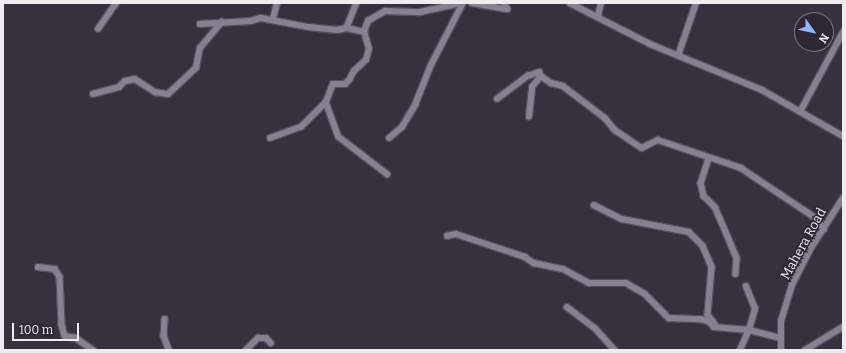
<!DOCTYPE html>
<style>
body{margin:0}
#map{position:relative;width:846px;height:353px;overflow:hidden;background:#38303d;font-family:Bitter,serif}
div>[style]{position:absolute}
.roads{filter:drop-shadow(1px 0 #554f5a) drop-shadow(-1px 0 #554f5a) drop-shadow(0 1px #554f5a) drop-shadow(0 -1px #554f5a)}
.minor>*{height:5.5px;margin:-2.75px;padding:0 2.75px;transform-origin:2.75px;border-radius:2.75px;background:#89808f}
span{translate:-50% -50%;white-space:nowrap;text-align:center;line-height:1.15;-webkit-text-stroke:3px #2e2633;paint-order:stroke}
.street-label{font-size:13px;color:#f0ebf3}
.frame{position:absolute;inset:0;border:4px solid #f0ebf3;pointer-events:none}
.north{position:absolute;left:794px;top:12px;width:40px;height:40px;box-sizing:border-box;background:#2e2633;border:1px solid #7c7580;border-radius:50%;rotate:123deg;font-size:11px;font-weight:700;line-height:16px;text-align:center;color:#f0ebf3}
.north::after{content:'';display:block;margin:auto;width:14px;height:18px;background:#92b7fd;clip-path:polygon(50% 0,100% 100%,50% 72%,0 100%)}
.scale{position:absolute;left:12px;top:323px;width:67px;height:18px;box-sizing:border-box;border:2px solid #f0ebf3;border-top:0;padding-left:5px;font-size:12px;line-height:14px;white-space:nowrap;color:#f0ebf3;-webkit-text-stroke:3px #2e2633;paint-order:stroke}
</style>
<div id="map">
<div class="roads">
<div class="minor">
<div style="left:357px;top:3px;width:27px;rotate:112deg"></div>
<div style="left:347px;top:28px;width:17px;rotate:13deg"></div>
<div style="left:364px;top:32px;width:12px;rotate:-70deg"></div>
<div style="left:368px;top:21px;width:20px;rotate:-30deg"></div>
<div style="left:385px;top:11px;width:35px;rotate:2deg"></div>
<div style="left:420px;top:12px;width:43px;rotate:-12.1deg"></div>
<div style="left:472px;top:3px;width:36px;rotate:10deg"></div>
<div style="left:507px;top:9px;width:7px;rotate:-117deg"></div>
<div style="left:570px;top:3px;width:90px;rotate:27.1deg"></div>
<div style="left:650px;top:44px;width:121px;rotate:22.3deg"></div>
<div style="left:762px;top:90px;width:93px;rotate:29.6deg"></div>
<div style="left:598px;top:16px;width:13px;rotate:-77deg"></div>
<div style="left:273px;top:19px;width:16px;rotate:-76deg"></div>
<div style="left:200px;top:24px;width:51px;rotate:-3.4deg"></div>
<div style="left:251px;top:21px;width:10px;rotate:-17deg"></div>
<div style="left:261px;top:18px;width:48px;rotate:10.8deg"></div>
<div style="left:308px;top:27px;width:29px;rotate:6deg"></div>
<div style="left:337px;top:30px;width:10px;rotate:-11deg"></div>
<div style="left:98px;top:29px;width:32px;rotate:-55deg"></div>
<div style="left:678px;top:56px;width:56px;rotate:-71.2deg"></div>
<div style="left:93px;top:94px;width:27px;rotate:-15deg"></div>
<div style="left:119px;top:87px;width:8px;rotate:-45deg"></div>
<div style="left:125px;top:81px;width:10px;rotate:-11deg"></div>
<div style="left:135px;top:79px;width:24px;rotate:33deg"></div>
<div style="left:155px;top:92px;width:13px;rotate:9deg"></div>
<div style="left:168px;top:94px;width:38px;rotate:-43deg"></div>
<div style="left:196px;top:68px;width:20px;rotate:-79deg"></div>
<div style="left:200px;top:48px;width:34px;rotate:-50deg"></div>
<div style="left:497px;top:99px;width:39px;rotate:-37deg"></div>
<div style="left:528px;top:76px;width:12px;rotate:-20deg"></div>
<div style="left:539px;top:72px;width:4px;rotate:63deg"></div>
<div style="left:326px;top:102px;width:37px;rotate:70deg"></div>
<div style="left:339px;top:137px;width:61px;rotate:37.6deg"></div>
<div style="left:800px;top:112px;width:91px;rotate:-61.7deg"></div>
<div style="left:529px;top:117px;width:30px;rotate:-84deg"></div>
<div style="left:532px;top:87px;width:14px;rotate:-51deg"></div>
<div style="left:541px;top:76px;width:12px;rotate:35deg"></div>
<div style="left:551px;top:83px;width:12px;rotate:14deg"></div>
<div style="left:563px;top:86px;width:53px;rotate:37.3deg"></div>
<div style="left:605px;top:118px;width:16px;rotate:50deg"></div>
<div style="left:615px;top:130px;width:32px;rotate:34deg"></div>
<div style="left:642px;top:148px;width:18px;rotate:-27deg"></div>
<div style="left:658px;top:140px;width:88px;rotate:18.6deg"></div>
<div style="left:741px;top:168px;width:90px;rotate:33.7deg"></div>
<div style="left:816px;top:218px;width:14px;rotate:54deg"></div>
<div style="left:270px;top:138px;width:33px;rotate:-20deg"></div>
<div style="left:301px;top:127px;width:35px;rotate:-45deg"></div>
<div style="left:326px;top:102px;width:19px;rotate:-69deg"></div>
<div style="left:333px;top:84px;width:12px"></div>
<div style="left:345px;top:84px;width:6px;rotate:-45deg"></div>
<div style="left:349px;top:80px;width:10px;rotate:-61deg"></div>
<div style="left:354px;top:71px;width:16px;rotate:-43deg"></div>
<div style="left:366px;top:60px;width:11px;rotate:-75deg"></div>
<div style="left:369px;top:49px;width:18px;rotate:-106deg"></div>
<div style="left:389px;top:138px;width:17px;rotate:-40deg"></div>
<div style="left:402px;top:127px;width:26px;rotate:-59deg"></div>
<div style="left:415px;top:105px;width:43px;rotate:-68.2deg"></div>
<div style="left:431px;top:65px;width:70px;rotate:-62.7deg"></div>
<div style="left:709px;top:159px;width:25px;rotate:108deg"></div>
<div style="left:701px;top:183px;width:13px;rotate:77deg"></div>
<div style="left:704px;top:196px;width:16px;rotate:45deg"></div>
<div style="left:715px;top:207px;width:12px;rotate:66deg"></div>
<div style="left:720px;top:218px;width:43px;rotate:67deg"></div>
<div style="left:737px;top:258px;width:16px;rotate:94deg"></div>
<div style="left:594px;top:205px;width:31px;rotate:27deg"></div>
<div style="left:622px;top:219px;width:68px;rotate:11deg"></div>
<div style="left:689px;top:232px;width:20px;rotate:45deg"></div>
<div style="left:703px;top:246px;width:23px;rotate:67deg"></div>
<div style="left:712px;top:267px;width:48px;rotate:94.8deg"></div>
<div style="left:708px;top:315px;width:11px;rotate:52deg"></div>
<div style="left:447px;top:236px;width:9px;rotate:-13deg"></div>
<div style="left:456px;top:234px;width:73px;rotate:18.4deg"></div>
<div style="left:525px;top:257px;width:11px;rotate:34deg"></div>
<div style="left:534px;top:263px;width:30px;rotate:12deg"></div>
<div style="left:563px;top:269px;width:30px;rotate:28deg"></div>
<div style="left:589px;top:283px;width:37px"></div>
<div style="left:626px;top:283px;width:22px;rotate:30deg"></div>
<div style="left:645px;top:294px;width:34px;rotate:45deg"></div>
<div style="left:669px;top:318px;width:32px;rotate:2deg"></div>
<div style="left:701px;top:319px;width:9px;rotate:18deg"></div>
<div style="left:710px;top:322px;width:6px;rotate:51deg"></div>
<div style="left:714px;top:327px;width:35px;rotate:5deg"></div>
<div style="left:749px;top:330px;width:22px;rotate:-74deg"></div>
<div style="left:755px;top:309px;width:24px;rotate:-112deg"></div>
<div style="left:38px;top:267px;width:17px;rotate:7deg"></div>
<div style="left:55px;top:269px;width:9px;rotate:58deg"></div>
<div style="left:60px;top:277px;width:48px;rotate:87.6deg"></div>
<div style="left:62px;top:325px;width:11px;rotate:75deg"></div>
<div style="left:65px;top:336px;width:11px;rotate:10deg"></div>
<div style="left:76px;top:338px;width:21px;rotate:35deg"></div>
<div style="left:567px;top:307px;width:35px;rotate:37deg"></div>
<div style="left:595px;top:328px;width:30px;rotate:48deg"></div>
<div style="left:165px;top:319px;width:17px;rotate:93deg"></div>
<div style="left:164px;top:336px;width:15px;rotate:70deg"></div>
<div style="left:246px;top:350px;width:17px;rotate:-45deg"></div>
<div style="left:258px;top:338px;width:8px"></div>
<div style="left:266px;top:338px;width:7px;rotate:45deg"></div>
<div style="left:740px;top:350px;width:22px;rotate:-66deg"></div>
<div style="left:749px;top:330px;width:33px;rotate:14deg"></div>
<div style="left:781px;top:350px;width:29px;rotate:-90deg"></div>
<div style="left:781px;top:321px;width:38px;rotate:-73deg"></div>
<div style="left:792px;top:285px;width:42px;rotate:-62.8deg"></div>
<div style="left:811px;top:248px;width:59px;rotate:-57.4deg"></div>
<div style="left:805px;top:350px;width:44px;rotate:-31.2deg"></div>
</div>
</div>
<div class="street-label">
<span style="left:804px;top:244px;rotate:-61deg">Mahera Road</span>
</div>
<div class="frame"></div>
<div class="north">N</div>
<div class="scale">100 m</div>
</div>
